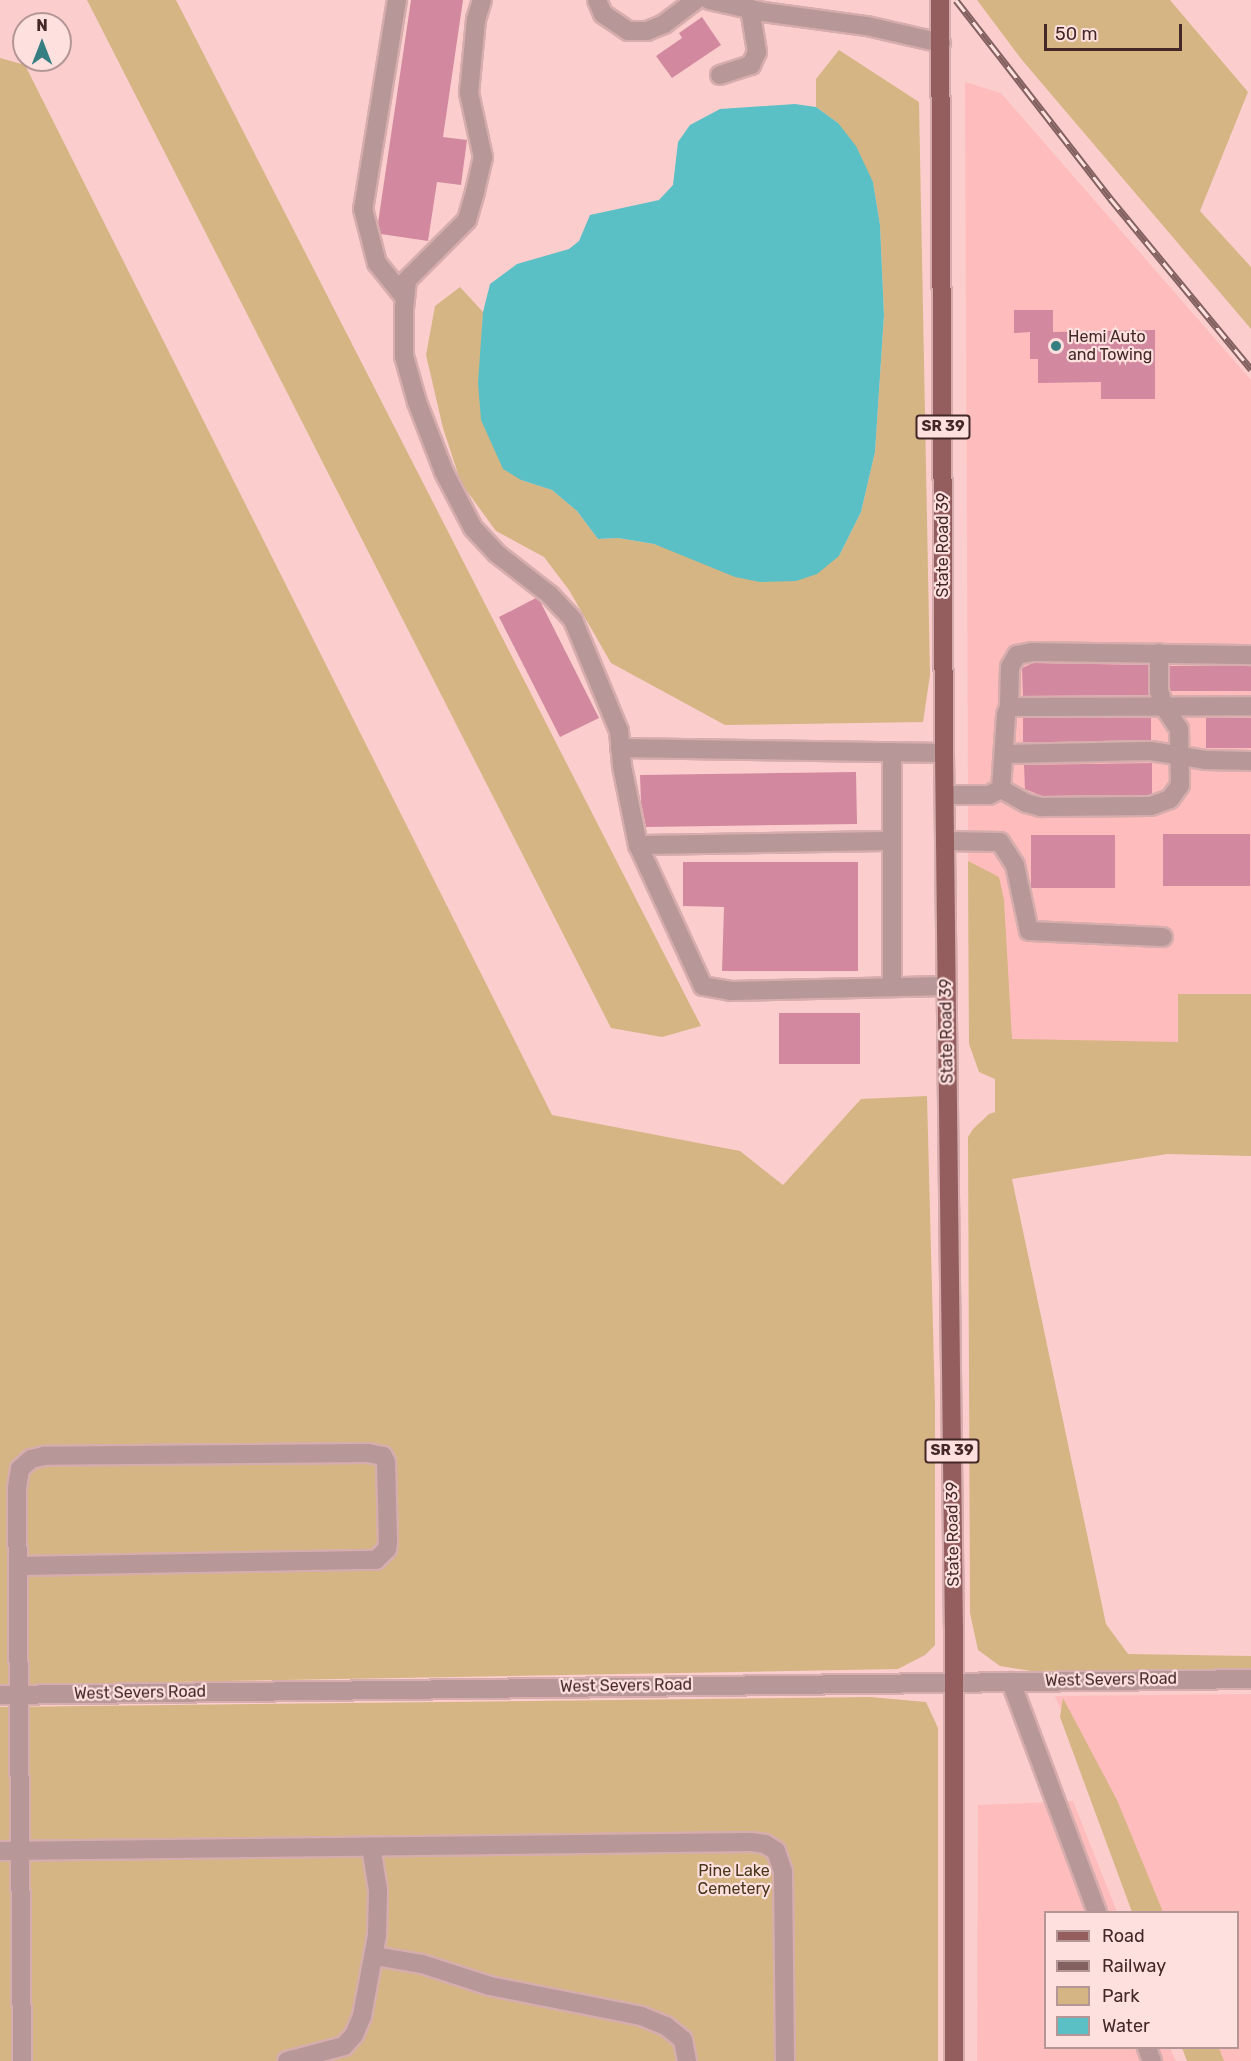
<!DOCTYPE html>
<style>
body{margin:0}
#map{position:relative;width:1251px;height:2061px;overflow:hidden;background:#fbcecd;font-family:Rubik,sans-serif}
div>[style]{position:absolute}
.built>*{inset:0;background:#febdbc}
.green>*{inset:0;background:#d5b583}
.water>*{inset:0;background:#5ac0c5}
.building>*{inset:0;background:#d2889f;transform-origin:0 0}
.roads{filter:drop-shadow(2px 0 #d6adac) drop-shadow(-2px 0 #d6adac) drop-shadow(0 2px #d6adac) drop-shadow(0 -2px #d6adac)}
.minor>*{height:18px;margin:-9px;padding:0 9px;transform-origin:9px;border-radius:9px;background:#b79797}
.major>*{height:18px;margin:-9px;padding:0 9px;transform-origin:9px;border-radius:9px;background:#945e5e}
.rail>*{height:7px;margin-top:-3.5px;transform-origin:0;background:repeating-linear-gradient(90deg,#fee0df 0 14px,#836161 0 28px);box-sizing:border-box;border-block:2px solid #836161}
.dots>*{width:16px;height:16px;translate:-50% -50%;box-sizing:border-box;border:3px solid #fee0df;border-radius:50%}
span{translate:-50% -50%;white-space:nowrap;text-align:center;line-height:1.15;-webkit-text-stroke:4.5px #fee0df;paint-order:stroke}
.shield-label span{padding:2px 4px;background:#fee0df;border:2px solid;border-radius:4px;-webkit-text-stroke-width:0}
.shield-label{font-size:15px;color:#442828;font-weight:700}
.poi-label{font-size:16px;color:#442828}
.left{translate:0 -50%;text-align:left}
.street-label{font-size:16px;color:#442828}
.park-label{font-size:16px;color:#48371a}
.legend{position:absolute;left:1044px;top:1911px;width:195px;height:138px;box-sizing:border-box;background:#fee0df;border:2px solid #b49696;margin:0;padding:8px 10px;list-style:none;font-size:18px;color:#442828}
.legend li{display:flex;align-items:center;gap:12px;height:30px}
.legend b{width:30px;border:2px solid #b49696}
.north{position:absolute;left:12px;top:12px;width:60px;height:60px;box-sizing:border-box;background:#fee0df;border:2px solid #b49696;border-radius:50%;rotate:0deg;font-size:16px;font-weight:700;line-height:24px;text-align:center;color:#442828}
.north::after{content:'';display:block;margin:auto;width:21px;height:27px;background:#357e81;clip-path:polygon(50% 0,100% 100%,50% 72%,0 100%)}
.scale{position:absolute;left:1044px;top:24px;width:138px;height:27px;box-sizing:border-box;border:3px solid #442828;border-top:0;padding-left:8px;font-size:18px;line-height:21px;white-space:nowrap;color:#442828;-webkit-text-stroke:4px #fee0df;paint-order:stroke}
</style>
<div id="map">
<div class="built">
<div style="clip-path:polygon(965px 82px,1001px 93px,1251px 380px,1251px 1050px,969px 1044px)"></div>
<div style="clip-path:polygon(1251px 1694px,1251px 2061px,1208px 2061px,1202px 2048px,1238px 2048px,1238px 1912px,1145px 1912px,1055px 1696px)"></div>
<div style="clip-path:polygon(1073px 1801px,1117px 1912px,1046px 1912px,1046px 2048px,1170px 2048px,1176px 2061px,977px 2061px,978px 1805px)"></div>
</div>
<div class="green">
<div style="clip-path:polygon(87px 0,176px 0,701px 1026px,662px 1037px,611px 1028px)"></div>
<div style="clip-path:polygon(977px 0,1170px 0,1248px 92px,1200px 211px,1251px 267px,1251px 329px,1022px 60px)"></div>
<div style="clip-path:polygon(839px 50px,919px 102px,930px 675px,923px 722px,725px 725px,611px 663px,569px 590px,544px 557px,496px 531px,461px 483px,443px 428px,426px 355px,435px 306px,460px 287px,483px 312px,482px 343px,521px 480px,552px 490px,577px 511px,598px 539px,618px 538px,654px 544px,694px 558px,839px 556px,861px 512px,875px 452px,884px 315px,880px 225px,873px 182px,838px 123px,816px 107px,816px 79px)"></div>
<div style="clip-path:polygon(0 58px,25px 65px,552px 1115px,740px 1151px,783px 1185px,861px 1099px,927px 1096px,935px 1405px,935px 1645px,925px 1655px,898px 1669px,0 1685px)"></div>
<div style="clip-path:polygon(968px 861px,999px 877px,1004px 900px,1012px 1039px,1178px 1042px,1178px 994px,1251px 994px,1251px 1156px,1167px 1154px,1012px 1179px,1106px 1624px,1128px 1654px,1251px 1656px,1251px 1669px,1031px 1671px,1000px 1666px,978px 1650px,970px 1613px,968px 1137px,973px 1129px,989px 1114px,995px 1112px,995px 1079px,979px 1072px,969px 1044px)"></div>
<div style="clip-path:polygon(870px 1697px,926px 1702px,938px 1728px,938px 2061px,0 2061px,0 1707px)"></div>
<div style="clip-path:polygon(1063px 1698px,1117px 1800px,1163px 1912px,1132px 1912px,1060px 1717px)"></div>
<div style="clip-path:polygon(1182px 2048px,1219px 2048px,1224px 2061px,1187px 2061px)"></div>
</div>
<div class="water">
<div style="clip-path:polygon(795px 104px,816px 107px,838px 123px,856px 146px,873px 182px,880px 225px,884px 315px,875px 452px,861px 512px,839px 556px,817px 574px,796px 581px,760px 582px,735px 577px,654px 544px,618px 538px,598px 539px,577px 511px,552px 490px,521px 480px,503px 469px,481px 420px,478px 383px,483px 312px,490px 284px,517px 264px,569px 249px,579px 241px,590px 215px,659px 200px,673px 185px,678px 142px,690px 125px,720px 109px)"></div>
</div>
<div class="building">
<div style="clip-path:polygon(411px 0,463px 0,443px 137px,467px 140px,461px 185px,437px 182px,428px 241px,381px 234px,378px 223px)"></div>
<div style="clip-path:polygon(702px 17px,721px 45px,672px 78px,656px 56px,682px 38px,679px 33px)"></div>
<div style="clip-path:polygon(1014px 310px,1053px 310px,1053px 332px,1155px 330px,1155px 399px,1101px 399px,1101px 382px,1038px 383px,1038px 359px,1030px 359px,1030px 332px,1014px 333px)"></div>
<div style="clip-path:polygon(536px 598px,540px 601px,599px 718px,560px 737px,499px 617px)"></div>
<div style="clip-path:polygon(1033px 663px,1148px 665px,1149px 695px,1023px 696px,1022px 668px)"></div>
<div style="left:1170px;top:666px;width:81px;height:25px"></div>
<div style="left:1023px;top:718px;width:128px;height:24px"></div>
<div style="left:1251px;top:718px;width:30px;height:45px;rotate:90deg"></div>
<div style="clip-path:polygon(1152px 763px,1152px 794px,1149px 795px,1042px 796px,1025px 789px,1024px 765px)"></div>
<div style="clip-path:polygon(856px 772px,857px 824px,646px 827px,641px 802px,640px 775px)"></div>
<div style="left:1250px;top:834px;width:52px;height:87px;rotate:90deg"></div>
<div style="left:1031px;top:835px;width:84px;height:53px"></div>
<div style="clip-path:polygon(683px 862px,858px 862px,858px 971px,722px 971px,724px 907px,683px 906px)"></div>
<div style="left:779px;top:1013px;width:81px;height:51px"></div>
</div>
<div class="roads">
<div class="minor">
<div style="left:397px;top:0;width:212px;rotate:99.2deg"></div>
<div style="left:363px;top:209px;width:56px;rotate:75.5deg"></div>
<div style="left:377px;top:263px;width:45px;rotate:51.3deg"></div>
<div style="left:482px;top:0;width:21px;rotate:107deg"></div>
<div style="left:476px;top:20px;width:73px;rotate:95.5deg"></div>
<div style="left:469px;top:93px;width:66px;rotate:77.7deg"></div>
<div style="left:483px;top:157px;width:36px;rotate:103deg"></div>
<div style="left:475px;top:192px;width:29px;rotate:106deg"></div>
<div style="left:467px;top:220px;width:85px;rotate:135deg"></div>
<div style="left:407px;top:280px;width:29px;rotate:96deg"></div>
<div style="left:404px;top:309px;width:47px;rotate:90deg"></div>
<div style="left:404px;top:356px;width:48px;rotate:74.2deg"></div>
<div style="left:417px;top:402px;width:75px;rotate:68.9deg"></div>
<div style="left:444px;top:472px;width:63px;rotate:62.6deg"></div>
<div style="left:473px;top:528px;width:34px;rotate:47deg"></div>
<div style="left:496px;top:553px;width:68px;rotate:37.9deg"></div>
<div style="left:550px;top:595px;width:34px;rotate:47deg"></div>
<div style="left:573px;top:620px;width:120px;rotate:67.5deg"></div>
<div style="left:619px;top:731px;width:35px;rotate:85deg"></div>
<div style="left:622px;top:766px;width:81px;rotate:78.6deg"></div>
<div style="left:638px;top:845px;width:155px;rotate:65.3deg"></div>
<div style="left:703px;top:986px;width:27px;rotate:10deg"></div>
<div style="left:730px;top:991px;width:217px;rotate:-1.3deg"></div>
<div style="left:597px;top:0;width:15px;rotate:67deg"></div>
<div style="left:603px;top:14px;width:30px;rotate:34deg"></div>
<div style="left:628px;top:31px;width:19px"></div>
<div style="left:647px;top:31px;width:18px;rotate:-22deg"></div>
<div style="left:664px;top:24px;width:40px;rotate:-37deg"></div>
<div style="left:709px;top:0;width:55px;rotate:12.5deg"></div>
<div style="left:763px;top:12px;width:105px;rotate:7.7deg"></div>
<div style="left:867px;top:26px;width:76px;rotate:12.9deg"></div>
<div style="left:720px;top:75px;width:33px;rotate:-18deg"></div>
<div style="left:751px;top:65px;width:14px;rotate:-65deg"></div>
<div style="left:757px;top:52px;width:44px;rotate:-99.2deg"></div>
<div style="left:1009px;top:707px;width:40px;rotate:-88.6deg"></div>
<div style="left:1010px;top:667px;width:14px;rotate:-60deg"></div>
<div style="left:1017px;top:655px;width:15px;rotate:-11deg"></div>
<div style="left:1032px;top:652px;width:219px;rotate:0.8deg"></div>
<div style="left:620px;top:748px;width:324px;rotate:0.9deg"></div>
<div style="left:892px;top:752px;width:235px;rotate:90deg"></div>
<div style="left:1005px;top:754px;width:146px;rotate:-1.2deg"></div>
<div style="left:1151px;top:751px;width:56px;rotate:9.3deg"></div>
<div style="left:1206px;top:760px;width:45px;rotate:1.3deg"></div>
<div style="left:1001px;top:789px;width:29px;rotate:29deg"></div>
<div style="left:1026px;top:803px;width:16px;rotate:15deg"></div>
<div style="left:1041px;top:807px;width:110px;rotate:-0.5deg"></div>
<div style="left:1151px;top:806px;width:20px;rotate:-20deg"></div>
<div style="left:1170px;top:799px;width:17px;rotate:-54deg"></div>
<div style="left:1180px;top:785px;width:56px;rotate:-91deg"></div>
<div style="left:1179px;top:729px;width:27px;rotate:-124deg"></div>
<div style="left:1164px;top:707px;width:17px;rotate:-107deg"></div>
<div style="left:1159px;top:691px;width:38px;rotate:-90deg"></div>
<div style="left:945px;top:795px;width:44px"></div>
<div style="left:989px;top:795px;width:13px;rotate:-27deg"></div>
<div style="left:1001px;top:789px;width:74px;rotate:-86.1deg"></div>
<div style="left:1006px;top:715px;width:9px;rotate:-69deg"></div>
<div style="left:1009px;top:707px;width:242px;rotate:-0.2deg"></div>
<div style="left:945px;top:841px;width:55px;rotate:1deg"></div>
<div style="left:1000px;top:842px;width:27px;rotate:57deg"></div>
<div style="left:1015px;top:865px;width:67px;rotate:78deg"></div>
<div style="left:1029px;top:931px;width:134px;rotate:2.6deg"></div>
<div style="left:638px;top:845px;width:254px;rotate:-0.9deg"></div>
<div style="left:18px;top:1566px;width:358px;rotate:-1deg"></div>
<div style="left:376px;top:1560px;width:16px;rotate:-45deg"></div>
<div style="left:387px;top:1549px;width:7px;rotate:-82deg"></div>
<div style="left:388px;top:1542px;width:80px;rotate:-91.4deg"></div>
<div style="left:386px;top:1462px;width:7px;rotate:-117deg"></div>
<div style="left:383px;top:1456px;width:16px;rotate:-169deg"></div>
<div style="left:367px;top:1453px;width:323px;rotate:179.5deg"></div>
<div style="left:44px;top:1456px;width:13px;rotate:167deg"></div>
<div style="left:31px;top:1459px;width:15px;rotate:138deg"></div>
<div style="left:20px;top:1469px;width:19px;rotate:99deg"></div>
<div style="left:17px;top:1488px;width:573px;rotate:89.5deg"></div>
<div style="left:1011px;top:1682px;width:246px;rotate:69.5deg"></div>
<div style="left:0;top:1695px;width:1251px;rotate:-0.73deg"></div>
<div style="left:0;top:1851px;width:751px;rotate:-0.69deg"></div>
<div style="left:751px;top:1842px;width:14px;rotate:8deg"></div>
<div style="left:765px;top:1844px;width:13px;rotate:32deg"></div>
<div style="left:776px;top:1851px;width:21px;rotate:71deg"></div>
<div style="left:783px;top:1871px;width:190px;rotate:89.4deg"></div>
<div style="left:375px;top:1956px;width:48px;rotate:9.7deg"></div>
<div style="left:422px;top:1964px;width:71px;rotate:17.9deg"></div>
<div style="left:490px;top:1986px;width:154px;rotate:11.2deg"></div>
<div style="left:641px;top:2016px;width:27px;rotate:22deg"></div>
<div style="left:666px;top:2026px;width:22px;rotate:39deg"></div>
<div style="left:683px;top:2040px;width:21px;rotate:79deg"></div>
<div style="left:1147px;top:2048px;width:14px;rotate:69deg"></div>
<div style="left:287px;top:2061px;width:59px;rotate:-14.7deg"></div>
<div style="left:344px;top:2046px;width:15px;rotate:-48deg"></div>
<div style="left:354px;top:2035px;width:21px;rotate:-67deg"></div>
<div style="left:362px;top:2016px;width:82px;rotate:-79.5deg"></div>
<div style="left:377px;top:1935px;width:45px;rotate:-88.7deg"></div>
<div style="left:378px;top:1890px;width:44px;rotate:-99.2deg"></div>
</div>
<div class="major">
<div style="left:940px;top:0;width:753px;rotate:89.7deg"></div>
<div style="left:944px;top:753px;width:875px;rotate:89.35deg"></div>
<div style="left:954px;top:1628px;width:433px;rotate:90deg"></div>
</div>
</div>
<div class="rail">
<div style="left:956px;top:0;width:251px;rotate:52.1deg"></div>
<div style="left:1110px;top:198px;width:222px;rotate:50.5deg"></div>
</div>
<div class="dots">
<div style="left:1056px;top:346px;background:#357e81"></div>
</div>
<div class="shield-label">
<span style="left:943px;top:427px">SR 39</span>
<span style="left:952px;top:1451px">SR 39</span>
</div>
<div class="poi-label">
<span class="left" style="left:1068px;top:346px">Hemi Auto<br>and Towing</span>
</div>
<div class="street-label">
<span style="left:943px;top:545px;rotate:-90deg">State Road 39</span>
<span style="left:947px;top:1031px;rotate:-91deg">State Road 39</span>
<span style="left:953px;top:1534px;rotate:-91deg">State Road 39</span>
<span style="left:1111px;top:1680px;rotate:-1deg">West Severs Road</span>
<span style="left:626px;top:1686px;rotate:-1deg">West Severs Road</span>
<span style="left:140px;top:1693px;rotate:-1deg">West Severs Road</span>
</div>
<div class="park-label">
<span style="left:734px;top:1880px">Pine Lake<br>Cemetery</span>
</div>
<ul class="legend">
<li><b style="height:8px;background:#945e5e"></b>Road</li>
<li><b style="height:8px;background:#836161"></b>Railway</li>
<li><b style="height:16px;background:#d5b583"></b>Park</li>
<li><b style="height:16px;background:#5ac0c5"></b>Water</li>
</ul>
<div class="north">N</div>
<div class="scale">50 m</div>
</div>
